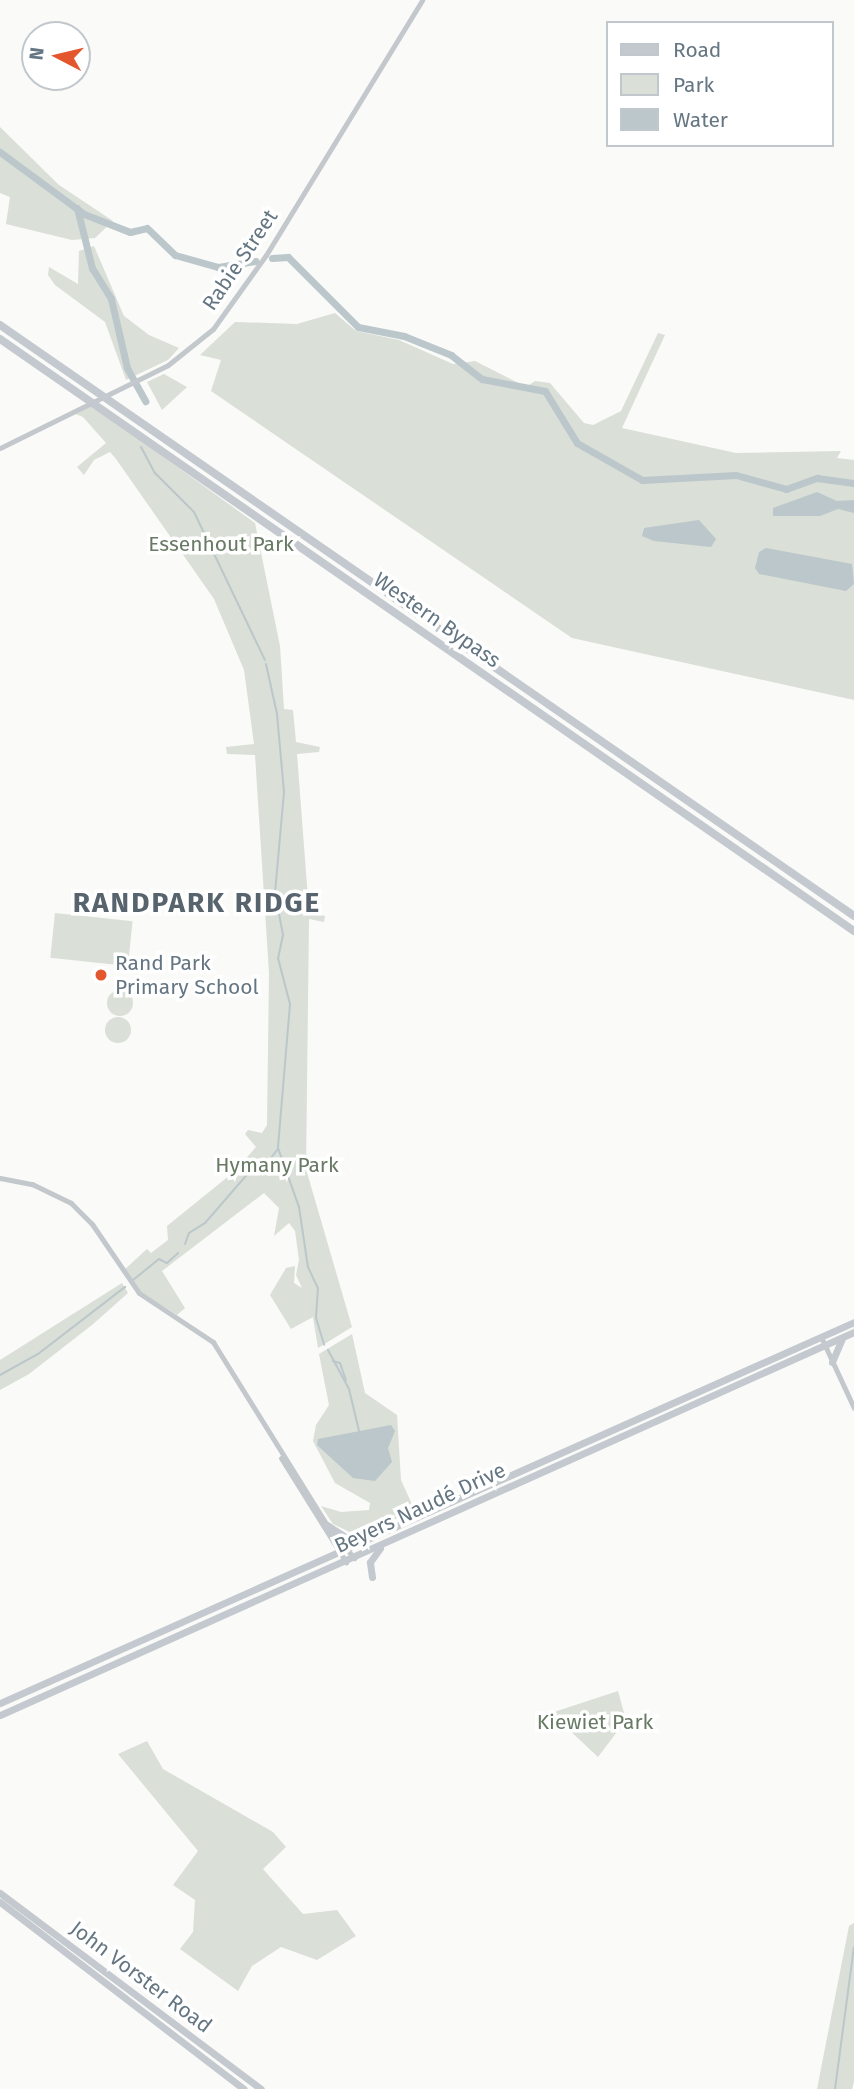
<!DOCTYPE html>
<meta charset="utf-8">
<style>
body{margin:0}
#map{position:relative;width:854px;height:2089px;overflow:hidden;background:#fafaf8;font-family:"Fira Sans",sans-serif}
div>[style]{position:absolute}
.green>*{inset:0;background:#dadfd7;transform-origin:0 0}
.round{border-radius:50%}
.water>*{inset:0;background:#bbc7cb}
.stream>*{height:2px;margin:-1px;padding:0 1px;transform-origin:1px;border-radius:1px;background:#bbc7cb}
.river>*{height:7px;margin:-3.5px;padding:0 3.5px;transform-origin:3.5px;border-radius:3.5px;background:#bbc7cb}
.minor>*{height:5px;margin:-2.5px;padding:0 2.5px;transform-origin:2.5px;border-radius:2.5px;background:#c3c8cc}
.major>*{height:7px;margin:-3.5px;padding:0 3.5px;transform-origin:3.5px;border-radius:3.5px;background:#c3c9ce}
.highway>*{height:8px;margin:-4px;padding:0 4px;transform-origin:4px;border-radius:4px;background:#c3c9ce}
.dots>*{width:19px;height:19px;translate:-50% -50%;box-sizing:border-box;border:4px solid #fff;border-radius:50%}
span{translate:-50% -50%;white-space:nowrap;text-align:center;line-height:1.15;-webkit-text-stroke:7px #fff;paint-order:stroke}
.street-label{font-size:21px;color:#657683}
.park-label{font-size:21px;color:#687a64}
.poi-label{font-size:21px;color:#657683}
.left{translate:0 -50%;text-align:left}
.district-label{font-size:28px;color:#57646e;font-weight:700;letter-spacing:2px}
.legend{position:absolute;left:606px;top:21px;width:228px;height:126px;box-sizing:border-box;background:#fff;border:2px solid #c1c8cd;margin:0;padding:9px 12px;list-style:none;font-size:21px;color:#657683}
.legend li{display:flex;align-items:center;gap:14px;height:35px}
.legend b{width:35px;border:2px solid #c1c8cd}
.north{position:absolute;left:21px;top:21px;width:70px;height:70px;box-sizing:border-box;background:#fff;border:2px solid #c1c8cd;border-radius:50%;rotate:277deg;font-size:19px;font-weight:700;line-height:28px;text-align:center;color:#657683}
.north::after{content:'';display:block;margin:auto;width:24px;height:32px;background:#e4572e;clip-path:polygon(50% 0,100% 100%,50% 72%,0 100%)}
</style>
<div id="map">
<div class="green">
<div style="clip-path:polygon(0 127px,59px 185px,113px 221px,95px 238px,72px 240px,6px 224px,10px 197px,0 193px)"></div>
<div style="clip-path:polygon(94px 246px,124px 316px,149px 335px,179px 348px,168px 360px,126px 380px,105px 322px,55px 285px,48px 275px,49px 267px,78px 284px,79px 251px)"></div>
<div style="clip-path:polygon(335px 313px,356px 331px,399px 340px,453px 364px,475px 361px,526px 387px,535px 381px,550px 383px,584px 423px,593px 425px,621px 411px,658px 333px,665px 335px,622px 428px,736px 453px,841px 451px,837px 458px,854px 460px,854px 700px,572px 638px,211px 391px,221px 360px,200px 355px,235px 322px,297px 324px)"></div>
<div style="clip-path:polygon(164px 374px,187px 387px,162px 410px,147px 382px)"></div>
<div style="clip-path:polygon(89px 403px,255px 523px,280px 646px,284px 709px,293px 710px,296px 742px,320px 747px,319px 752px,297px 754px,309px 912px,325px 916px,324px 922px,309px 919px,306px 1169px,352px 1327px,318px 1348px,313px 1317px,291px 1329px,270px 1295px,286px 1268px,295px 1266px,294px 1283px,302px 1288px,296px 1275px,299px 1260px,295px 1231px,289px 1223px,274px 1236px,279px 1208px,264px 1193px,162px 1271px,185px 1308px,177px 1315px,142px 1293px,124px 1270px,147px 1249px,151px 1253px,168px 1240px,167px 1226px,235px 1171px,256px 1147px,245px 1134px,248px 1130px,262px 1133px,267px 1125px,269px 973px,255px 755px,227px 754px,226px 747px,254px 744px,244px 670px,214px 599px,116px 459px,110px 452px,94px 460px,84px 475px,77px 467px,106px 443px,83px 417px,73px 413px)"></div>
<div style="left:55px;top:913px;width:78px;height:45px;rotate:6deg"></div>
<div class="round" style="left:107px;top:990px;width:26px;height:26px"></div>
<div class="round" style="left:105px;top:1017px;width:26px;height:26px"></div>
<div style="clip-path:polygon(122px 1283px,128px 1293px,92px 1325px,29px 1374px,0 1390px,0 1360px)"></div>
<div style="clip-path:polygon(352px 1334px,365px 1393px,397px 1415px,401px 1480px,415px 1511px,356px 1535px,333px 1524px,321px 1506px,341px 1512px,369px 1510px,370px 1503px,335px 1483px,313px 1441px,316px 1425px,329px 1405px,319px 1354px)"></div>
<div style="clip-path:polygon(618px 1691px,626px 1720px,598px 1757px,551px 1713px)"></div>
<div style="clip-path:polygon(147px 1741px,163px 1769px,273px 1832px,286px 1847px,263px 1869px,303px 1914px,337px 1910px,356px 1936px,317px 1960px,281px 1947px,252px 1966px,238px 1991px,180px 1949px,193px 1932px,195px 1900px,173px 1885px,198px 1851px,118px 1754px)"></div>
<div style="clip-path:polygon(854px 1923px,854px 2082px,852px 2089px,817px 2089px,849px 1926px)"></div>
</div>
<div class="water">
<div style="clip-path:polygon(817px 492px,837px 501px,854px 500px,854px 513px,838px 509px,820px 516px,773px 516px,773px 508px)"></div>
<div style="clip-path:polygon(699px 520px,716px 539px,711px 547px,654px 541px,642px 536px,644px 528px)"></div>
<div style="clip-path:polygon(766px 548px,852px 564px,854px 584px,846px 591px,759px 574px,755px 568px,759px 552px)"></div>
<div style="clip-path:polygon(391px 1425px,395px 1431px,388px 1448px,392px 1462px,375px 1481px,353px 1478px,317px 1445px,318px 1439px)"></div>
</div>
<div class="stream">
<div style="left:141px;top:447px;width:30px;rotate:62deg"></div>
<div style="left:155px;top:473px;width:55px;rotate:45deg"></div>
<div style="left:194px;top:512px;width:164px;rotate:64.4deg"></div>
<div style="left:266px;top:664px;width:51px;rotate:77.6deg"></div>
<div style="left:277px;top:714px;width:78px;rotate:84.9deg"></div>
<div style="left:284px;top:792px;width:101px;rotate:95.1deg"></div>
<div style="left:275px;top:893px;width:43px;rotate:79.2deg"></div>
<div style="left:283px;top:935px;width:24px;rotate:102deg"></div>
<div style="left:278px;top:958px;width:48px;rotate:75.4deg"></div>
<div style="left:290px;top:1004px;width:144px;rotate:94.8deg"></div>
<div style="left:278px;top:1148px;width:63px;rotate:70.4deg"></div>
<div style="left:299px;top:1207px;width:61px;rotate:81.5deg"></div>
<div style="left:308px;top:1267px;width:23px;rotate:65deg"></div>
<div style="left:318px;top:1288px;width:30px;rotate:94deg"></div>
<div style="left:316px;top:1318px;width:28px;rotate:73deg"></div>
<div style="left:185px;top:1244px;width:12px;rotate:-70deg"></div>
<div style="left:189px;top:1233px;width:19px;rotate:-32deg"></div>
<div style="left:205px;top:1223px;width:81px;rotate:-49deg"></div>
<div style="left:258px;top:1162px;width:10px"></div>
<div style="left:268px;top:1162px;width:15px;rotate:-53deg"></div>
<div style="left:133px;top:1280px;width:33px;rotate:-39deg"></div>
<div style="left:159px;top:1259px;width:9px;rotate:27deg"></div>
<div style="left:167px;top:1263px;width:15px;rotate:-42deg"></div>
<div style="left:328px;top:1350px;width:44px;rotate:61.7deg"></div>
<div style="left:349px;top:1389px;width:43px;rotate:76.6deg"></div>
<div style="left:333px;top:1361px;width:7px;rotate:16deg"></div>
<div style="left:340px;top:1363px;width:18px;rotate:71deg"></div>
<div style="left:0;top:1375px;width:43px;rotate:-28.9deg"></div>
<div style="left:38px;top:1354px;width:110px;rotate:-37.6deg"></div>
<div style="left:835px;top:2089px;width:143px;rotate:-82.4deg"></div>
</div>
<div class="river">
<div style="left:0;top:152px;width:104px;rotate:36.4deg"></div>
<div style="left:84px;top:214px;width:49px;rotate:21.4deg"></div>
<div style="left:130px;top:232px;width:17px;rotate:-13deg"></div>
<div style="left:147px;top:228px;width:39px;rotate:44deg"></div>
<div style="left:175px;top:255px;width:45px;rotate:15.6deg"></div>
<div style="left:218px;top:267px;width:38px;rotate:-9deg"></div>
<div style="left:77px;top:208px;width:62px;rotate:76deg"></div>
<div style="left:92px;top:268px;width:36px;rotate:58deg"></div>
<div style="left:111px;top:299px;width:71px;rotate:76.9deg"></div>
<div style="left:127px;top:368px;width:38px;rotate:61deg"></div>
<div style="left:272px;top:258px;width:16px;rotate:-4deg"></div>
<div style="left:288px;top:257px;width:99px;rotate:45deg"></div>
<div style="left:358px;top:327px;width:47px;rotate:11.1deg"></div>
<div style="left:404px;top:336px;width:51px;rotate:22deg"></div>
<div style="left:451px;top:355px;width:39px;rotate:38deg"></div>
<div style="left:482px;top:379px;width:64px;rotate:10.8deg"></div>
<div style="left:545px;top:391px;width:61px;rotate:58.4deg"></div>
<div style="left:577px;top:443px;width:75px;rotate:29.6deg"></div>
<div style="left:642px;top:480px;width:94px;rotate:-3deg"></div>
<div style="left:736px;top:475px;width:52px;rotate:15.6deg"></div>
<div style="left:786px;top:489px;width:33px;rotate:-20deg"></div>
<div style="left:817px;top:478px;width:37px;rotate:8deg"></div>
</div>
<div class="minor">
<div style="left:0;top:448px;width:187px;rotate:-26.3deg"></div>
<div style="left:168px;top:365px;width:58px;rotate:-38.7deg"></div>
<div style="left:213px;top:329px;width:91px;rotate:-54.4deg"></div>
<div style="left:266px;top:255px;width:299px;rotate:-58.5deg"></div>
<div style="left:0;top:1178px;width:33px;rotate:11deg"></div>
<div style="left:32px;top:1184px;width:43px;rotate:26deg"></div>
<div style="left:71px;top:1203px;width:30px;rotate:45deg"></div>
<div style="left:92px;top:1224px;width:83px;rotate:55.7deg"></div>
<div style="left:139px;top:1293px;width:89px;rotate:33.5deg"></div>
<div style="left:213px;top:1342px;width:216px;rotate:58.1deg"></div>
<div style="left:327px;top:1525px;width:43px;rotate:50.7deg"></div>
<div style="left:821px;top:1337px;width:78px;rotate:65.1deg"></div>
<div style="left:281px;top:1458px;width:123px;rotate:58deg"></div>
</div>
<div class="major">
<div style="left:832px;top:1362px;width:26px;rotate:-67deg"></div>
<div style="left:327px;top:1525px;width:24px;rotate:33deg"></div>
<div style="left:347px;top:1538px;width:21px;rotate:-5deg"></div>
<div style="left:372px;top:1577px;width:15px;rotate:-98deg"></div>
<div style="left:370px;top:1562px;width:17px;rotate:-54deg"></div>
<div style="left:0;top:1703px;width:935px;rotate:-24.04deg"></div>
<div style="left:0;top:1715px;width:936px;rotate:-24.16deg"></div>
<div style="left:0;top:1893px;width:326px;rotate:36.9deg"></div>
<div style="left:0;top:1902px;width:307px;rotate:37.5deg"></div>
</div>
<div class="highway">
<div style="left:0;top:325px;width:1039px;rotate:34.68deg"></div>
<div style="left:0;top:339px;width:1039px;rotate:34.73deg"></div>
</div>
<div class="dots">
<div style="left:101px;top:975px;background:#e4572e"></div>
</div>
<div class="street-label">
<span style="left:240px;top:260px;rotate:-56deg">Rabie Street</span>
<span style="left:437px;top:620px;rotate:35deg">Western Bypass</span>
<span style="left:420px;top:1508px;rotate:-25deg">Beyers Naudé Drive</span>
<span style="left:141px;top:1977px;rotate:37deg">John Vorster Road</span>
</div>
<div class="park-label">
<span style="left:221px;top:544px">Essenhout Park</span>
<span style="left:277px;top:1165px">Hymany Park</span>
<span style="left:595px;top:1722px">Kiewiet Park</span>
</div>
<div class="poi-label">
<span class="left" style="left:115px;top:975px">Rand Park<br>Primary School</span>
</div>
<div class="district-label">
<span style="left:197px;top:903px">RANDPARK RIDGE</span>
</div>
<ul class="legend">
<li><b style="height:9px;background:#c3c9ce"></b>Road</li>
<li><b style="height:19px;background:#dadfd7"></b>Park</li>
<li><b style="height:19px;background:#bbc7cb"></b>Water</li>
</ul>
<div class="north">N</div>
</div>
